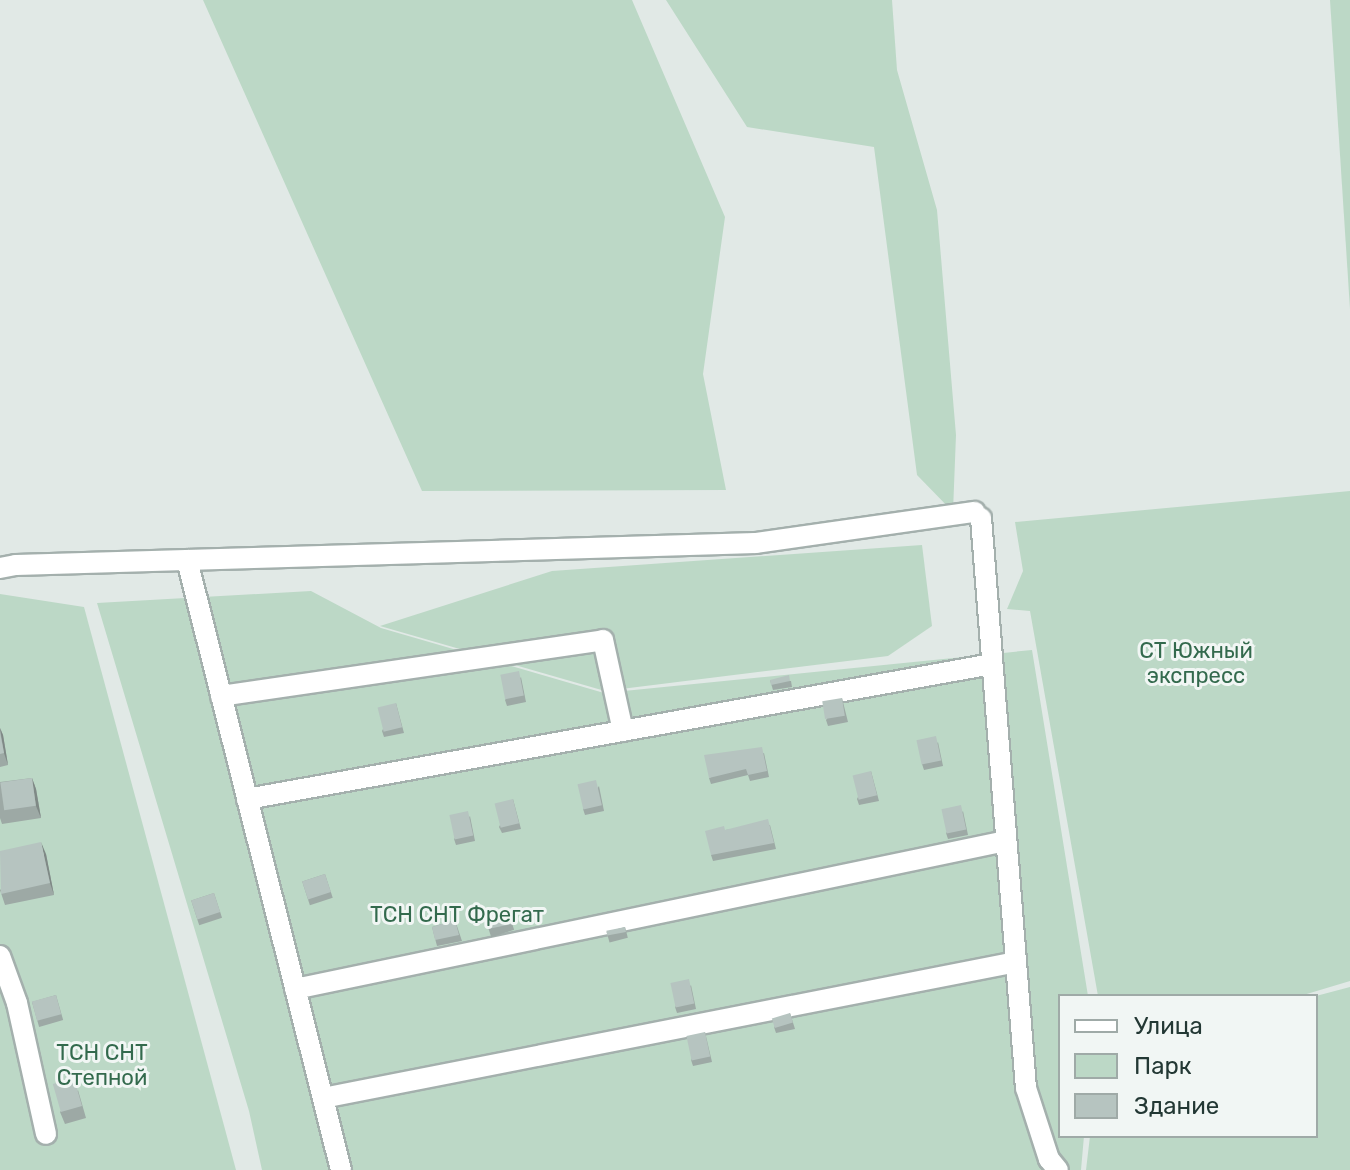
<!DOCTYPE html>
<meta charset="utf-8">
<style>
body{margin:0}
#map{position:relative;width:1350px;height:1170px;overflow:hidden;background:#e1e9e6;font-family:Rubik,sans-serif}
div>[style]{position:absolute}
.green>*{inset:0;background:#bcd8c6}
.roads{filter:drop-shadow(2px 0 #a4b0ad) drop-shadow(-2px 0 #a4b0ad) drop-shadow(0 2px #a4b0ad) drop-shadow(0 -2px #a4b0ad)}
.minor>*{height:20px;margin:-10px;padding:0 10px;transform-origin:10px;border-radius:10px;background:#fff}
.wall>*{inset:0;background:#9da9a5;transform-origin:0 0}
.shaded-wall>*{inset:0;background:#7f8986}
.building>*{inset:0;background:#b6c4c0;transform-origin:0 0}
span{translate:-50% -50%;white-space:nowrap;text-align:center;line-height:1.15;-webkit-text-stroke:6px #f1f6f4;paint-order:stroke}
.park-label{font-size:22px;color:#336a4d}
.legend{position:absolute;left:1058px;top:994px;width:260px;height:144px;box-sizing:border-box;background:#f1f6f4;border:2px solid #9faaa7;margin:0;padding:10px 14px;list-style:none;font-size:24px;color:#233834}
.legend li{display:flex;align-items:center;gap:16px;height:40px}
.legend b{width:40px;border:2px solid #9faaa7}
</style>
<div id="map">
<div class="green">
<div style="clip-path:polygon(203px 0,632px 0,725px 217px,703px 374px,726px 490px,422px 491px)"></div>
<div style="clip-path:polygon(666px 0,892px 0,897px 70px,937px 210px,956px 435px,953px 512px,917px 475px,874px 147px,747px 127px)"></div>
<div style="clip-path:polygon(1330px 0,1350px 0,1350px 309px)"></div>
<div style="clip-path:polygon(1350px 491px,1350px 981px,1300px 996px,1098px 996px,1030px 611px,1007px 609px,1023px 571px,1015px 522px)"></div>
<div style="clip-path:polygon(922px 545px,932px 626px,888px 656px,605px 691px,380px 626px,552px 571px)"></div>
<div style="clip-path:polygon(311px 591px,381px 628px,604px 693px,1032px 650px,1088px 996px,1060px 996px,1060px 1136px,1084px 1136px,1081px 1170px,262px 1170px,249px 1111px,97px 603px)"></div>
<div style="clip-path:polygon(0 594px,84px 607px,236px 1170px,0 1170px)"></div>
<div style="clip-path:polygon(1350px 987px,1350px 1170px,1086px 1170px,1090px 1136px,1316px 1136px,1316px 996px)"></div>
</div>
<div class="roads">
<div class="minor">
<div style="left:981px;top:518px;width:572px;rotate:85.49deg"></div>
<div style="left:1026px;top:1088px;width:75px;rotate:72.1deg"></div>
<div style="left:1049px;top:1159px;width:14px;rotate:51deg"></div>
<div style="left:187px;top:560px;width:629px;rotate:75.83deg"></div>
<div style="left:0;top:568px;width:16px;rotate:-11deg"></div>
<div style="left:16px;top:565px;width:740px;rotate:-1.7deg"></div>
<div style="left:756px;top:543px;width:221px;rotate:-8.1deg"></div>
<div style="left:221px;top:696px;width:386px;rotate:-8.3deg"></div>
<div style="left:603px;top:640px;width:93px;rotate:77.6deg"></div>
<div style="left:247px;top:799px;width:757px;rotate:-10.27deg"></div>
<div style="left:0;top:956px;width:50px;rotate:70.1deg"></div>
<div style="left:17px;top:1003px;width:134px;rotate:77.5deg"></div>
<div style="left:295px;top:989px;width:726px;rotate:-11.76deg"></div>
<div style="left:323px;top:1098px;width:706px;rotate:-11.1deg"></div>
</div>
</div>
<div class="wall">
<div style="clip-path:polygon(521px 677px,526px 702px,507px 706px,505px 700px)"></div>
<div style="clip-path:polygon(770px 680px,791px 681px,792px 687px,773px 690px)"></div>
<div style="clip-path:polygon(842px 698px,848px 722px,828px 726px,826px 720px)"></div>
<div style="clip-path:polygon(396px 703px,404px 733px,384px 737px,382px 731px)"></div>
<div style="clip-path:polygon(0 728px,3px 735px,8px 765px,0 767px)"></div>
<div style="clip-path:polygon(938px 742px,943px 766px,924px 770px,922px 764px)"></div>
<div style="clip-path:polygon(764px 753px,769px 777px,750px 781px,748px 775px,711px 784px,709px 778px)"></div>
<div style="clip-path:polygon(871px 771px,879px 801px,859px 805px,857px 799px)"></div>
<div style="clip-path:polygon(32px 778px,36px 789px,41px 818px,2px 824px,0 818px,0 782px)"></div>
<div style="clip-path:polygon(599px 786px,604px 811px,585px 815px,583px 809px)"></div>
<div style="clip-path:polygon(513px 799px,521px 829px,502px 833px,499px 827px)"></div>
<div style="clip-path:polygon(963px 811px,968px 835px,948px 839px,946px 833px)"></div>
<div style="clip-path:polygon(470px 816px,475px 841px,456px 845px,454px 839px)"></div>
<div style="clip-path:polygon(770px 825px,776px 849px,713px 861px,711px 855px,725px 830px)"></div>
<div style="clip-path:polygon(46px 854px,54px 895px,5px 905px,0 890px)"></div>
<div style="left:325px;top:874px;width:25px;height:24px;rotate:72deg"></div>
<div style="left:214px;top:893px;width:26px;height:24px;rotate:72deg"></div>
<div style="left:507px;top:908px;width:23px;height:24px;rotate:72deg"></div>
<div style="clip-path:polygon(455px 920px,462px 941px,437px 946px,432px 927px)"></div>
<div style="left:625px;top:927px;width:11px;height:19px;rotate:75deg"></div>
<div style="clip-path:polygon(691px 985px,696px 1009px,677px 1013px,675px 1007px)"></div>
<div style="left:56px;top:995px;width:26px;height:25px;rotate:74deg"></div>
<div style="clip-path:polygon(790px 1013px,795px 1029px,776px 1033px,774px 1027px)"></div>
<div style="clip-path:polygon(705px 1032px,712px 1062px,693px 1066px,691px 1060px)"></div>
<div style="clip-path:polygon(78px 1090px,86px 1118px,65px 1124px,60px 1112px)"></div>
</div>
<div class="shaded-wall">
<div style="clip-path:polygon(0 728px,3px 735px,8px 765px,4px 753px)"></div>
<div style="clip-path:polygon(32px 778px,36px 789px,41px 818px,36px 806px)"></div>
<div style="clip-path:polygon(41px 842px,46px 854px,54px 895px,50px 883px)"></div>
</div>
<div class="building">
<div style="left:519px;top:671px;width:25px;height:19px;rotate:79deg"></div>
<div style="clip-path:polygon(789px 675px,790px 681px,771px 685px,770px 680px)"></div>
<div style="left:842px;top:698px;width:18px;height:20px;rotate:81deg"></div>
<div style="left:396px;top:703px;width:25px;height:19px;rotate:76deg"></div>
<div style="clip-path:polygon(0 732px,4px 753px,0 754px)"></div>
<div style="left:936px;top:736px;width:25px;height:20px;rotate:78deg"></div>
<div style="clip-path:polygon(762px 747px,767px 771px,748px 775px,746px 769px,709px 778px,704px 755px)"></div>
<div style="left:871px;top:771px;width:25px;height:19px;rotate:76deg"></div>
<div style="left:32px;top:778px;width:28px;height:32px;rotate:82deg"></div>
<div style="left:596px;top:780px;width:26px;height:19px;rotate:77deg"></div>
<div style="left:513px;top:799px;width:25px;height:19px;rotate:76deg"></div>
<div style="left:961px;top:805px;width:25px;height:20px;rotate:78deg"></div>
<div style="left:468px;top:811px;width:25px;height:19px;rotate:78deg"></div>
<div style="clip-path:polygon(768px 819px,774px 843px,711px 855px,705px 831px,724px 826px,725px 830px)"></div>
<div style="clip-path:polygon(41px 842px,50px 883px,1px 894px,0 851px)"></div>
<div style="left:325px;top:874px;width:19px;height:24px;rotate:72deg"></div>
<div style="left:214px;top:893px;width:20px;height:24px;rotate:72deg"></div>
<div style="clip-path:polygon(507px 908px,512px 924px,488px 929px,484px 915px)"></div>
<div style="clip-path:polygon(455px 920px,459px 935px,435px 940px,432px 927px)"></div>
<div style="left:625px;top:927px;width:5px;height:19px;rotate:79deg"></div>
<div style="left:689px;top:979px;width:25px;height:19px;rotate:78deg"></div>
<div style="left:56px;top:995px;width:20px;height:25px;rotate:75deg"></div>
<div style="left:790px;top:1013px;width:10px;height:19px;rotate:73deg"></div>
<div style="left:705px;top:1032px;width:25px;height:19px;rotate:78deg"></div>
<div style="left:74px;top:1078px;width:29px;height:22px;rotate:74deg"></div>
</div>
<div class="park-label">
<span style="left:1196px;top:663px">СТ Южный<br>экспресс</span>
<span style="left:457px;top:915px">ТСН СНТ Фрегат</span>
<span style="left:102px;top:1065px">ТСН СНТ<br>Степной</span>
</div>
<ul class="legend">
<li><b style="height:10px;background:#fff"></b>Улица</li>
<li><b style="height:22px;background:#bcd8c6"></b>Парк</li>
<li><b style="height:22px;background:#b6c4c0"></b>Здание</li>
</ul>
</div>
